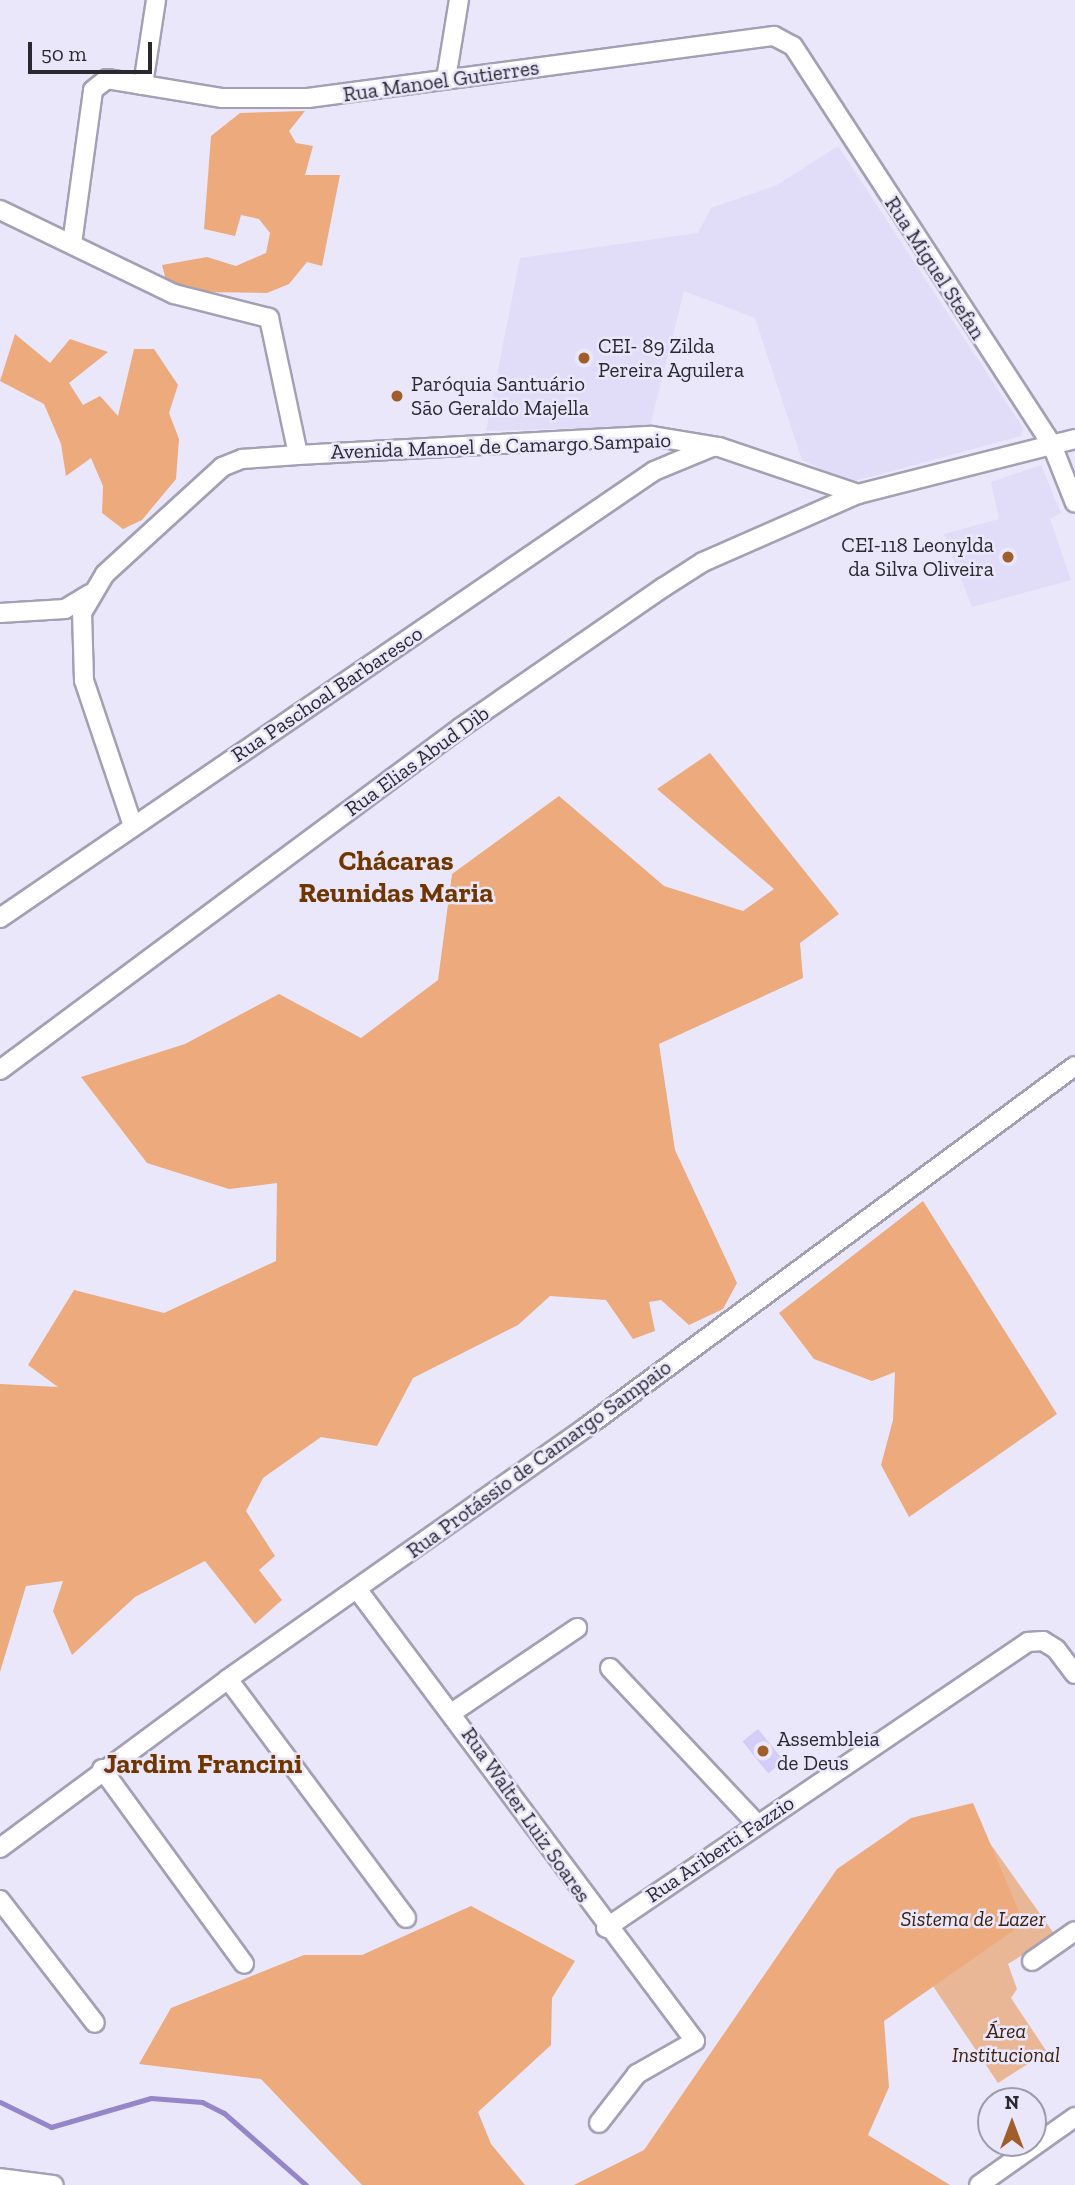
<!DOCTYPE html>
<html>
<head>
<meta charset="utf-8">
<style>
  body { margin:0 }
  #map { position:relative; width:1075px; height:2185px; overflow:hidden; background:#eae7fb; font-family:"Zilla Slab",serif }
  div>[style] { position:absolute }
  .built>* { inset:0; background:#e1dcf8 }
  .green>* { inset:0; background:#e9b795 }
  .forest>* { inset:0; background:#ecaa7d }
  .stream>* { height:5px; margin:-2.5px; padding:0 2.5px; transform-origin:2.5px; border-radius:2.5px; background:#9486c8 }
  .building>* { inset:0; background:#d4cdf7; transform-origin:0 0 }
  .roads { filter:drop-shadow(2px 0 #a4a0b3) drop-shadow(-2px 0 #a4a0b3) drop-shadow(0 2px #a4a0b3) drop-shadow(0 -2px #a4a0b3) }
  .minor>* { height:18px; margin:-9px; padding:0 9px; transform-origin:9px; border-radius:9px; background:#fff }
  .dots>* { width:19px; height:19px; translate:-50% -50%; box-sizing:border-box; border:4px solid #eae7fb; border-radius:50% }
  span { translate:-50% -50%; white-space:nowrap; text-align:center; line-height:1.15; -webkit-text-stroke:5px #eae7fb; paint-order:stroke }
  .street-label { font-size:21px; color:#2a2930 }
  .poi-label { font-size:21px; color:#2a2930 }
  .left { translate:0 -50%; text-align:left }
  .right { translate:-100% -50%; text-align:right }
  .park-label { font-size:21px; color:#3c220e; font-style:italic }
  .district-label { font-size:28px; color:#6f3600; font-weight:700 }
  .north { position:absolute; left:977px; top:2087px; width:70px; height:70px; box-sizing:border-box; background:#eae7fb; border:2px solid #9d9baa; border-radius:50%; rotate:0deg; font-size:19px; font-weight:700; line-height:28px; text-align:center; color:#2a2930 }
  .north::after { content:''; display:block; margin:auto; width:24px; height:32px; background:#a05e2b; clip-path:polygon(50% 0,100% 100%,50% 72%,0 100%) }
  .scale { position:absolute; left:28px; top:42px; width:124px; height:32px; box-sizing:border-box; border:4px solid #2a2930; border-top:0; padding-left:9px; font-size:21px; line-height:24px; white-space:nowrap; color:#2a2930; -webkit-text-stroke:5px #eae7fb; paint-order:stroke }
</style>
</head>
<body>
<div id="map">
  <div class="built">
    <i style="clip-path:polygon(838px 146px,1023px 428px,1021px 436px,851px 482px,802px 460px,755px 318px,684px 291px,650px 426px,486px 431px,520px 258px,698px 233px,711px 208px,777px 185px)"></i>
    <i style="clip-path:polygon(1041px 465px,1061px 513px,1050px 519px,1071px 580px,972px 607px,944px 534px,999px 519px,991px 482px)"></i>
  </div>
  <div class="green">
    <i style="clip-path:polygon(987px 1839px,1055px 1935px,1008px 1964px,1017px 1989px,1011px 1998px,1047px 2052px,998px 2083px,884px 1913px)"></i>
  </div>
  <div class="forest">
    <i style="clip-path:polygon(305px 111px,289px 131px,296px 143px,313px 146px,305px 175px,340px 175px,322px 266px,307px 262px,289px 284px,267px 293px,202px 292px,166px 280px,162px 265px,207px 257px,236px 266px,266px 253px,270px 233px,259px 219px,241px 215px,235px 236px,204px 229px,211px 136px,240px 113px)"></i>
    <i style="clip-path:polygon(15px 334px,50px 363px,70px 339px,108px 352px,69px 383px,83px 405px,100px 396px,118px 416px,134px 349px,154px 349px,178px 385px,169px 413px,179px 439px,176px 479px,142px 520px,123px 529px,102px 513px,103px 486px,91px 458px,66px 476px,61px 444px,44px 404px,0 381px)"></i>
    <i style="clip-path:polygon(710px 753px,839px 914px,800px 943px,803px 978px,659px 1044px,675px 1150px,737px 1283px,723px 1309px,689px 1325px,661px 1300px,649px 1302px,655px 1331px,633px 1339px,606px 1300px,550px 1296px,518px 1325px,413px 1378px,377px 1446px,321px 1437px,263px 1478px,246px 1511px,275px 1556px,259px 1570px,282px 1600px,255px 1624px,205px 1561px,135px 1597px,72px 1655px,53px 1611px,63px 1581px,26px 1586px,0 1672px,0 1384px,58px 1387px,28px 1365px,74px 1290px,164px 1313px,276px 1261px,277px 1183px,229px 1189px,147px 1163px,81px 1077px,185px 1044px,279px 994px,361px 1038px,438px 980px,452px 874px,559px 796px,664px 886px,743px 911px,774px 889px,657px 789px)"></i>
    <i style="clip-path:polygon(923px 1201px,1057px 1414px,909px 1517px,881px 1465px,893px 1420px,895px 1372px,872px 1381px,814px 1359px,779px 1313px)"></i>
    <i style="clip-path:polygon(973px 1803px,1024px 1923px,884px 2021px,889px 2087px,868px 2135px,950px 2185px,574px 2185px,644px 2150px,837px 1869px,911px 1818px)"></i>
    <i style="clip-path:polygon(471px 1906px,575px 1961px,552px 1998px,551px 2045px,478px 2112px,491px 2144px,525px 2185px,362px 2185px,261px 2079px,139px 2064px,171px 2008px,304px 1955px,362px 1955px)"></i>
  </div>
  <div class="stream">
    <i style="left:0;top:2102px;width:57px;rotate:26.1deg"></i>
    <i style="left:51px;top:2127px;width:104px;rotate:-16.2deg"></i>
    <i style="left:151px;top:2098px;width:51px;rotate:4.5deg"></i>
    <i style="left:202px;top:2102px;width:25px;rotate:27deg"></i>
    <i style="left:224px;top:2113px;width:109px;rotate:41.3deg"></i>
  </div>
  <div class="building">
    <i style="left:758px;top:1729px;width:41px;height:20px;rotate:51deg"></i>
  </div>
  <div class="roads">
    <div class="minor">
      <i style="left:446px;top:79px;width:80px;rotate:-80.7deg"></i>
      <i style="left:143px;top:85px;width:86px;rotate:-81.3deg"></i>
      <i style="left:0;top:210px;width:193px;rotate:25.8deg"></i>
      <i style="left:174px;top:294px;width:98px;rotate:14.2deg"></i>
      <i style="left:269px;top:318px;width:140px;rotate:78deg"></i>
      <i style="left:72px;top:244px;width:155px;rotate:-82.2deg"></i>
      <i style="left:93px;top:90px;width:18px;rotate:-38deg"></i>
      <i style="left:107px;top:79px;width:117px;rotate:9.4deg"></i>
      <i style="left:222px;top:98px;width:86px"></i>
      <i style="left:308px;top:98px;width:470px;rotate:-7.6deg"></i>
      <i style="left:774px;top:36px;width:21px;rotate:28deg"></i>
      <i style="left:793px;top:46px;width:476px;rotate:57deg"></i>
      <i style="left:1052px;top:445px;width:62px;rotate:68.4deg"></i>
      <i style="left:0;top:613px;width:65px;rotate:-3.5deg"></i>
      <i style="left:65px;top:609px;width:29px;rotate:-31deg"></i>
      <i style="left:133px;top:826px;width:154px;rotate:-108.6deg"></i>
      <i style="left:84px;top:680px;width:67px;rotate:-91.7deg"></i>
      <i style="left:82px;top:613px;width:45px;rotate:-59.5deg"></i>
      <i style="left:105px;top:574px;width:159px;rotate:-42.4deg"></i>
      <i style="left:222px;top:467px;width:22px;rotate:-22deg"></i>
      <i style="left:242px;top:459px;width:56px;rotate:-4.1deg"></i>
      <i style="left:298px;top:455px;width:354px;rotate:-3.1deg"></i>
      <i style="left:651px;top:436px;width:69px;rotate:9.2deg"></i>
      <i style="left:719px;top:447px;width:147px;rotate:18.7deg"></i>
      <i style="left:858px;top:494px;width:224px;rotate:-14.2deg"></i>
      <i style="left:0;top:918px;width:792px;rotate:-34.35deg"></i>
      <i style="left:654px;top:471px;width:63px;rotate:-22.5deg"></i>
      <i style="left:0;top:1070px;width:573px;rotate:-36.63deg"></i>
      <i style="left:460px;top:728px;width:248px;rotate:-34.7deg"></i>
      <i style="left:664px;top:587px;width:46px;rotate:-32.7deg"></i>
      <i style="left:703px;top:562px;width:169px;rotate:-23.7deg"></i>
      <i style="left:357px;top:1589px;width:564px;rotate:53.21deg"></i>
      <i style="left:695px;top:2041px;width:67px;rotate:150.4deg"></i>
      <i style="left:637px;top:2074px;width:62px;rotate:127.8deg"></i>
      <i style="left:610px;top:1668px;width:214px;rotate:46.7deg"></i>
      <i style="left:228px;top:1679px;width:298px;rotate:53.3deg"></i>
      <i style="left:453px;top:1712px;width:150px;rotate:-34.1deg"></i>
      <i style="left:102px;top:1769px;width:241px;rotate:53.9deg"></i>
      <i style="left:0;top:1848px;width:284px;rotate:-36.5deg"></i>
      <i style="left:228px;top:1679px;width:436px;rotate:-35.1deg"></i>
      <i style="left:585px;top:1428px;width:609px;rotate:-36.46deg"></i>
      <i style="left:0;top:1900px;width:155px;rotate:52.3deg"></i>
      <i style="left:606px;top:1928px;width:510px;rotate:-34.13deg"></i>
      <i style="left:1028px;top:1642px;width:15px;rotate:-4deg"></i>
      <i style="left:1043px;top:1641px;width:15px;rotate:32deg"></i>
      <i style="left:1056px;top:1649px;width:31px;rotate:53deg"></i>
      <i style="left:1032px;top:1961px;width:52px;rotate:-34.9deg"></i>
      <i style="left:0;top:2178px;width:54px;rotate:7.4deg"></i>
      <i style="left:979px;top:2185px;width:118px;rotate:-35.3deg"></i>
    </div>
  </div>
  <div class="dots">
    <i style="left:584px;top:358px;background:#a05e2b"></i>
    <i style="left:397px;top:396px;background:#a05e2b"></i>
    <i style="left:1008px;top:557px;background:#a05e2b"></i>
    <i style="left:763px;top:1751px;background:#a05e2b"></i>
  </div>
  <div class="street-label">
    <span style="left:441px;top:81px;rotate:-8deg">Rua Manoel Gutierres</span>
    <span style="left:935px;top:268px;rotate:57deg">Rua Miguel Stefan</span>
    <span style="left:501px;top:446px;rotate:-2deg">Avenida Manoel de Camargo Sampaio</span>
    <span style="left:327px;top:694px;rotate:-34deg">Rua Paschoal Barbaresco</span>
    <span style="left:417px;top:761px;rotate:-36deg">Rua Elias Abud Dib</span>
    <span style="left:539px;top:1459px;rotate:-36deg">Rua Protássio de Camargo Sampaio</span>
    <span style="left:526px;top:1815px;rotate:55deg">Rua Walter Luiz Soares</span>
    <span style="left:720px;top:1849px;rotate:-34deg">Rua Ariberti Fazzio</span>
  </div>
  <div class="poi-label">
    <span class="left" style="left:598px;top:358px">CEI- 89 Zilda<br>Pereira Aguilera</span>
    <span class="left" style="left:411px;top:396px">Paróquia Santuário<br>São Geraldo Majella</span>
    <span class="right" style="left:994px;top:557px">CEI-118 Leonylda<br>da Silva Oliveira</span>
    <span class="left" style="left:777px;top:1751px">Assembleia<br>de Deus</span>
  </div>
  <div class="park-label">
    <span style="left:973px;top:1919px">Sistema de Lazer</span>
    <span style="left:1006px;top:2043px">Área<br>Institucional</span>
  </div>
  <div class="district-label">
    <span style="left:396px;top:877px">Chácaras<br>Reunidas Maria</span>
    <span style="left:203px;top:1764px">Jardim Francini</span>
  </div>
  <div class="north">N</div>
  <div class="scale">50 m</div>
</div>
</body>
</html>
